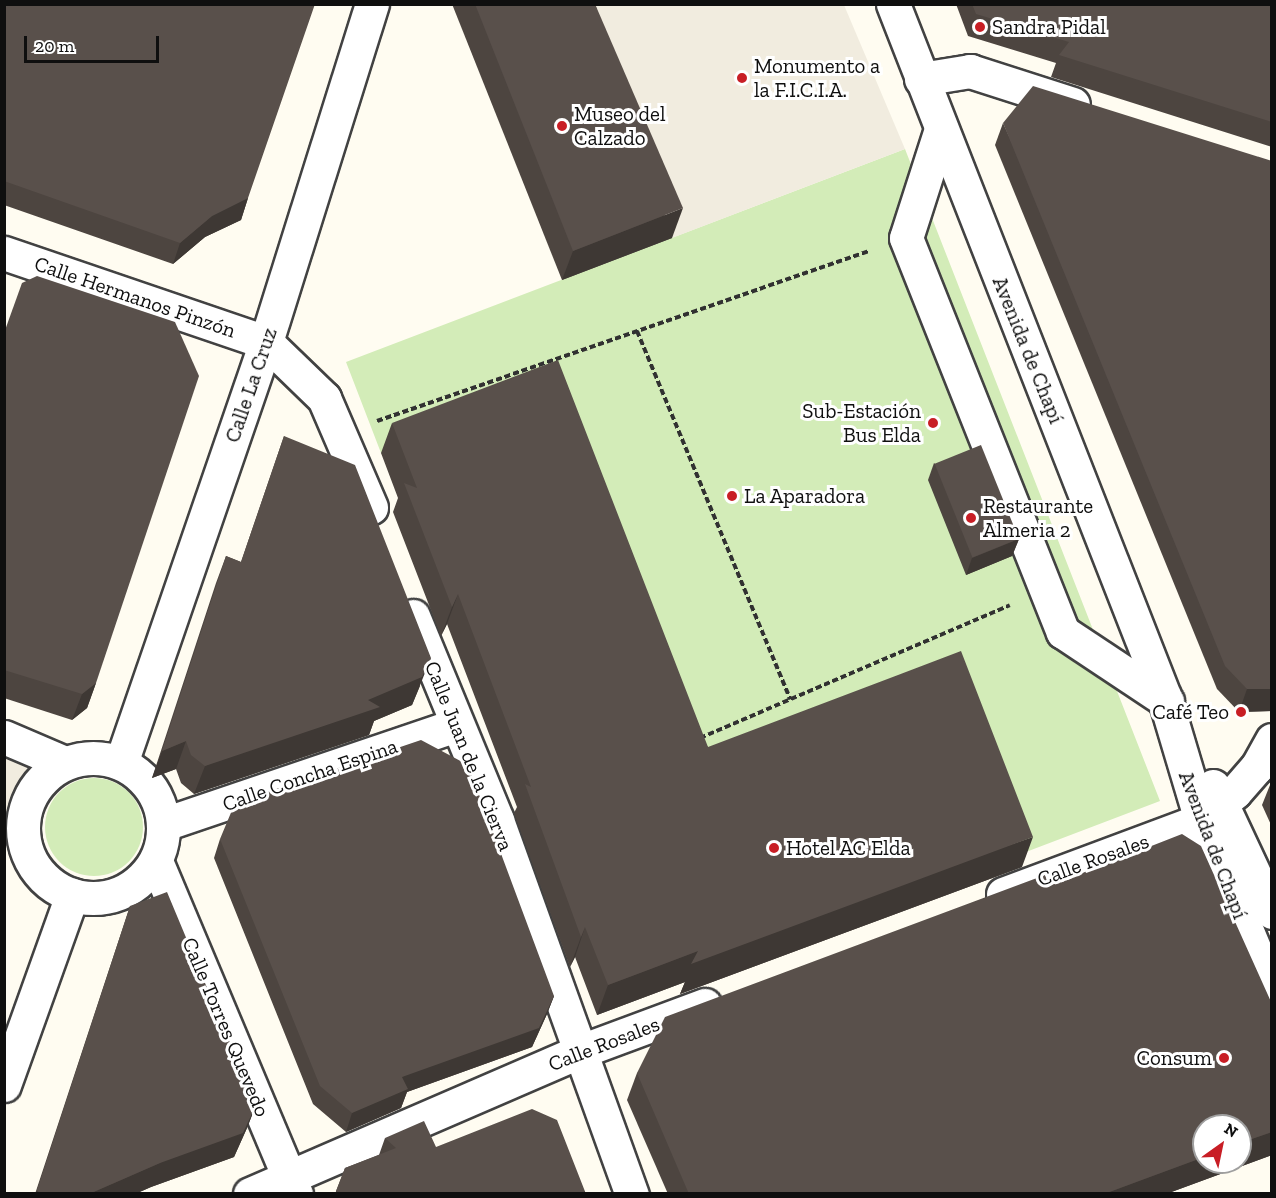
<!DOCTYPE html>
<html>
<head>
<meta charset="utf-8">
<style>
  body { margin:0 }
  #map { position:relative; width:1276px; height:1198px; overflow:hidden; background:#fffcf1; font-family:"Zilla Slab",serif }
  div>[style] { position:absolute }
  .green>* { inset:0; background:#d3ecb8 }
  .round { border-radius:50% }
  .plaza>* { inset:0; background:#f1ecdf }
  .path>* { height:4px; margin-top:-2px; transform-origin:0; background:repeating-linear-gradient(90deg,#313131 0 6px,transparent 0 9px) }
  .roads { filter:drop-shadow(2px 0 #424242) drop-shadow(-2px 0 #424242) drop-shadow(0 2px #424242) drop-shadow(0 -2px #424242) }
  .minor>* { height:33px; margin:-16.5px; padding:0 16.5px; transform-origin:16.5px; border-radius:16.5px; background:#fff }
  .minor>.ring { margin:-16.5px; padding:0; box-sizing:content-box; background:none; border:33px solid #fff; border-radius:50% }
  .wall>* { inset:0; background:#4d4540 }
  .shaded-wall>* { inset:0; background:#3e3834 }
  .building>* { inset:0; background:#59504b; transform-origin:0 0 }
  .dots>* { width:16px; height:16px; translate:-50% -50%; box-sizing:border-box; border:3px solid #fff; border-radius:50% }
  span { translate:-50% -50%; white-space:nowrap; text-align:center; line-height:1.15; -webkit-text-stroke:6px #fff; paint-order:stroke }
  .poi-label { font-size:21px; color:#0f0f0f }
  .left { translate:0 -50%; text-align:left }
  .right { translate:-100% -50%; text-align:right }
  .street-label { font-size:21px; color:#0f0f0f }
  .frame { position:absolute; inset:0; border:6px solid #0f0f0f; pointer-events:none }
  .north { position:absolute; left:1192px; top:1114px; width:60px; height:60px; box-sizing:border-box; background:#fff; border:2px solid #9f9f9f; border-radius:50%; rotate:33deg; font-size:16px; font-weight:700; line-height:24px; text-align:center; color:#0f0f0f }
  .north::after { content:''; display:block; margin:auto; width:21px; height:27px; background:#c81e25; clip-path:polygon(50% 0,100% 100%,50% 72%,0 100%) }
  .scale { position:absolute; left:24px; top:36px; width:135px; height:27px; box-sizing:border-box; border:3px solid #0f0f0f; border-top:0; padding-left:8px; font-size:18px; line-height:21px; white-space:nowrap; color:#0f0f0f; -webkit-text-stroke:4px #fff; paint-order:stroke }
</style>
</head>
<body>
<div id="map">
  <div class="green">
    <i style="clip-path:polygon(905px 149px,1160px 801px,1018px 855px,530px 840px,580px 765px,381px 453px,346px 362px)"></i>
    <i class="round" style="left:45px;top:778px;width:98px;height:98px"></i>
  </div>
  <div class="plaza">
    <i style="clip-path:polygon(578px 4px,844px 5px,905px 149px,672px 238px)"></i>
    <i style="clip-path:polygon(5px 750px,29px 764px,5px 815px)"></i>
  </div>
  <div class="path">
    <i style="left:637px;top:331px;width:399px;rotate:67.4deg"></i>
    <i style="left:377px;top:421px;width:521px;rotate:-19.06deg"></i>
    <i style="left:700px;top:738px;width:337px;rotate:-23.2deg"></i>
  </div>
  <div class="roads">
    <div class="minor">
      <i style="left:893px;top:4px;width:743px;rotate:68.61deg"></i>
      <i style="left:1164px;top:696px;width:129px;rotate:73.4deg"></i>
      <i style="left:1201px;top:820px;width:185px;rotate:67.5deg"></i>
      <i style="left:921px;top:79px;width:50px;rotate:-9.3deg"></i>
      <i style="left:970px;top:71px;width:108px;rotate:17.8deg"></i>
      <i style="left:941px;top:129px;width:114px;rotate:107.8deg"></i>
      <i style="left:906px;top:238px;width:424px;rotate:68.3deg"></i>
      <i style="left:1063px;top:632px;width:125px;rotate:33.6deg"></i>
      <i style="left:4px;top:253px;width:277px;rotate:18.8deg"></i>
      <i style="left:266px;top:342px;width:81px;rotate:44deg"></i>
      <i style="left:324px;top:398px;width:119px;rotate:66.7deg"></i>
      <i style="left:413px;top:616px;width:221px;rotate:67.6deg"></i>
      <i style="left:497px;top:820px;width:398px;rotate:70.2deg"></i>
      <i style="left:4px;top:737px;width:66px;rotate:23.1deg"></i>
      <i class="ring" style="left:23px;top:758px;width:107px;height:107px"></i>
      <i style="left:121px;top:763px;width:445px;rotate:-71deg"></i>
      <i style="left:266px;top:342px;width:354px;rotate:-72.6deg"></i>
      <i style="left:1213px;top:786px;width:139px;rotate:64.9deg"></i>
      <i style="left:164px;top:824px;width:308px;rotate:-18.7deg"></i>
      <i style="left:156px;top:861px;width:361px;rotate:67.2deg"></i>
      <i style="left:1003px;top:894px;width:211px;rotate:-20.5deg"></i>
      <i style="left:1201px;top:820px;width:44px;rotate:-39.5deg"></i>
      <i style="left:1235px;top:792px;width:33px;rotate:-49deg"></i>
      <i style="left:1257px;top:767px;width:31px;rotate:-61deg"></i>
      <i style="left:4px;top:1085px;width:202px;rotate:-70.3deg"></i>
      <i style="left:250px;top:1194px;width:361px;rotate:-23.4deg"></i>
      <i style="left:581px;top:1051px;width:132px;rotate:-20.4deg"></i>
    </div>
  </div>
  <div class="wall">
    <i style="clip-path:polygon(4px 4px,248px 198px,241px 220px,205px 237px,173px 264px,4px 205px)"></i>
    <i style="clip-path:polygon(452px 4px,595px 4px,672px 238px,562px 280px)"></i>
    <i style="clip-path:polygon(956px 4px,1272px 4px,1272px 147px,1051px 77px,1056px 63px,968px 36px)"></i>
    <i style="clip-path:polygon(1003px 123px,1272px 711px,1239px 712px,1217px 689px,995px 145px)"></i>
    <i style="clip-path:polygon(4px 332px,96px 683px,87px 708px,72px 720px,4px 698px)"></i>
    <i style="clip-path:polygon(392px 423px,708px 747px,1022px 867px,680px 994px,685px 982px,597px 1015px,575px 957px,570px 967px,514px 813px,517px 807px,447px 624px,441px 636px,393px 512px,398px 498px,381px 453px)"></i>
    <i style="clip-path:polygon(284px 436px,420px 686px,412px 705px,374px 721px,369px 735px,194px 794px,181px 783px,176px 769px,152px 778px,216px 583px,226px 556px,241px 562px)"></i>
    <i style="clip-path:polygon(934px 463px,1019px 539px,1012px 556px,966px 575px,928px 480px)"></i>
    <i style="clip-path:polygon(1272px 780px,1272px 827px,1262px 805px)"></i>
    <i style="clip-path:polygon(220px 839px,554px 996px,547px 1014px,532px 1047px,407px 1092px,401px 1108px,346px 1132px,313px 1104px,214px 858px)"></i>
    <i style="clip-path:polygon(1049px 886px,1272px 1004px,1272px 1155px,1166px 1194px,668px 1194px,627px 1100px,637px 1073px)"></i>
    <i style="clip-path:polygon(130px 906px,256px 1105px,247px 1128px,234px 1157px,151px 1187px,135px 1194px,35px 1194px)"></i>
    <i style="clip-path:polygon(385px 1138px,436px 1147px,586px 1194px,335px 1194px,345px 1168px,379px 1155px)"></i>
  </div>
  <div class="shaded-wall">
    <i style="clip-path:polygon(248px 198px,241px 220px,205px 237px,173px 264px,180px 243px,212px 216px)"></i>
    <i style="clip-path:polygon(683px 208px,672px 238px,562px 280px,573px 251px)"></i>
    <i style="clip-path:polygon(1019px 539px,1012px 556px,966px 575px,972px 558px)"></i>
    <i style="clip-path:polygon(458px 594px,447px 624px,441px 636px,452px 607px)"></i>
    <i style="clip-path:polygon(431px 658px,412px 705px,374px 721px,369px 735px,194px 794px,205px 766px)"></i>
    <i style="clip-path:polygon(96px 683px,87px 708px,72px 720px,82px 694px)"></i>
    <i style="clip-path:polygon(1247px 689px,1272px 689px,1272px 711px,1239px 712px)"></i>
    <i style="clip-path:polygon(186px 741px,176px 769px,152px 778px,162px 751px)"></i>
    <i style="clip-path:polygon(1033px 837px,1022px 867px,680px 994px,685px 982px,597px 1015px,608px 985px,698px 951px)"></i>
    <i style="clip-path:polygon(585px 927px,575px 957px,570px 967px,581px 937px)"></i>
    <i style="clip-path:polygon(554px 996px,547px 1014px,532px 1047px,407px 1092px,401px 1108px,346px 1132px,352px 1113px,402px 1077px)"></i>
    <i style="clip-path:polygon(256px 1105px,247px 1128px,234px 1157px,151px 1187px,135px 1194px,89px 1194px,160px 1163px)"></i>
    <i style="clip-path:polygon(1272px 1132px,1272px 1155px,1166px 1194px,1104px 1194px,1204px 1157px,1204px 1162px,1240px 1162px,1240px 1143px)"></i>
  </div>
  <div class="building">
    <i style="clip-path:polygon(4px 4px,315px 4px,248px 198px,212px 216px,180px 243px,4px 181px)"></i>
    <i style="clip-path:polygon(475px 4px,595px 4px,683px 208px,573px 251px)"></i>
    <i style="clip-path:polygon(972px 4px,1272px 4px,1272px 122px,1059px 55px,1069px 42px,976px 14px)"></i>
    <i style="clip-path:polygon(1033px 86px,1272px 161px,1272px 689px,1247px 689px,1225px 666px,1003px 123px)"></i>
    <i style="clip-path:polygon(37px 276px,175px 322px,199px 376px,96px 683px,82px 694px,4px 670px,4px 333px,22px 283px)"></i>
    <i style="clip-path:polygon(558px 360px,708px 747px,961px 651px,1033px 837px,691px 964px,698px 951px,608px 985px,585px 927px,581px 937px,525px 784px,531px 787px,458px 594px,452px 607px,404px 483px,417px 488px,392px 423px)"></i>
    <i style="clip-path:polygon(284px 436px,355px 465px,431px 658px,422px 677px,368px 700px,380px 707px,205px 766px,191px 755px,186px 741px,162px 751px,226px 556px,241px 562px)"></i>
    <i style="left:981px;top:445px;width:101px;height:50px;rotate:68deg"></i>
    <i style="clip-path:polygon(421px 740px,468px 765px,554px 996px,539px 1028px,402px 1077px,408px 1089px,352px 1113px,320px 1086px,220px 839px,235px 803px)"></i>
    <i style="clip-path:polygon(1182px 834px,1201px 846px,1272px 1004px,1272px 1132px,1240px 1143px,1240px 1126px,1204px 1126px,1204px 1157px,1104px 1194px,689px 1194px,637px 1073px,665px 1017px,1045px 875px,1049px 886px)"></i>
    <i style="clip-path:polygon(167px 892px,256px 1105px,243px 1133px,160px 1163px,89px 1194px,40px 1194px,37px 1190px,130px 906px)"></i>
    <i style="clip-path:polygon(532px 1109px,557px 1120px,586px 1194px,337px 1194px,336px 1191px,345px 1168px,396px 1148px,385px 1138px,424px 1121px,436px 1147px)"></i>
  </div>
  <div class="dots">
    <i style="left:980px;top:27px;background:#c81e25"></i>
    <i style="left:742px;top:78px;background:#c81e25"></i>
    <i style="left:562px;top:126px;background:#c81e25"></i>
    <i style="left:933px;top:423px;background:#c81e25"></i>
    <i style="left:732px;top:496px;background:#c81e25"></i>
    <i style="left:971px;top:518px;background:#c81e25"></i>
    <i style="left:1241px;top:712px;background:#c81e25"></i>
    <i style="left:774px;top:848px;background:#c81e25"></i>
    <i style="left:1224px;top:1058px;background:#c81e25"></i>
  </div>
  <div class="poi-label">
    <span class="left" style="left:992px;top:27px">Sandra Pidal</span>
    <span class="left" style="left:754px;top:78px">Monumento a<br>la F.I.C.I.A.</span>
    <span class="left" style="left:574px;top:126px">Museo del<br>Calzado</span>
    <span class="right" style="left:921px;top:423px">Sub-Estación<br>Bus Elda</span>
    <span class="left" style="left:744px;top:496px">La Aparadora</span>
    <span class="left" style="left:983px;top:518px">Restaurante<br>Almeria 2</span>
    <span class="right" style="left:1229px;top:712px">Café Teo</span>
    <span class="left" style="left:786px;top:848px">Hotel AC Elda</span>
    <span class="right" style="left:1212px;top:1058px">Consum</span>
  </div>
  <div class="street-label">
    <span style="left:135px;top:297px;rotate:19deg">Calle Hermanos Pinzón</span>
    <span style="left:1028px;top:350px;rotate:68deg">Avenida de Chapí</span>
    <span style="left:251px;top:385px;rotate:-71deg">Calle La Cruz</span>
    <span style="left:469px;top:756px;rotate:68deg">Calle Juan de la Cierva</span>
    <span style="left:310px;top:775px;rotate:-19deg">Calle Concha Espina</span>
    <span style="left:1213px;top:845px;rotate:69deg">Avenida de Chapí</span>
    <span style="left:1093px;top:860px;rotate:-20deg">Calle Rosales</span>
    <span style="left:226px;top:1027px;rotate:67deg">Calle Torres Quevedo</span>
    <span style="left:604px;top:1044px;rotate:-21deg">Calle Rosales</span>
  </div>
  <div class="frame"></div>
  <div class="north">N</div>
  <div class="scale">20 m</div>
</div>
</body>
</html>
